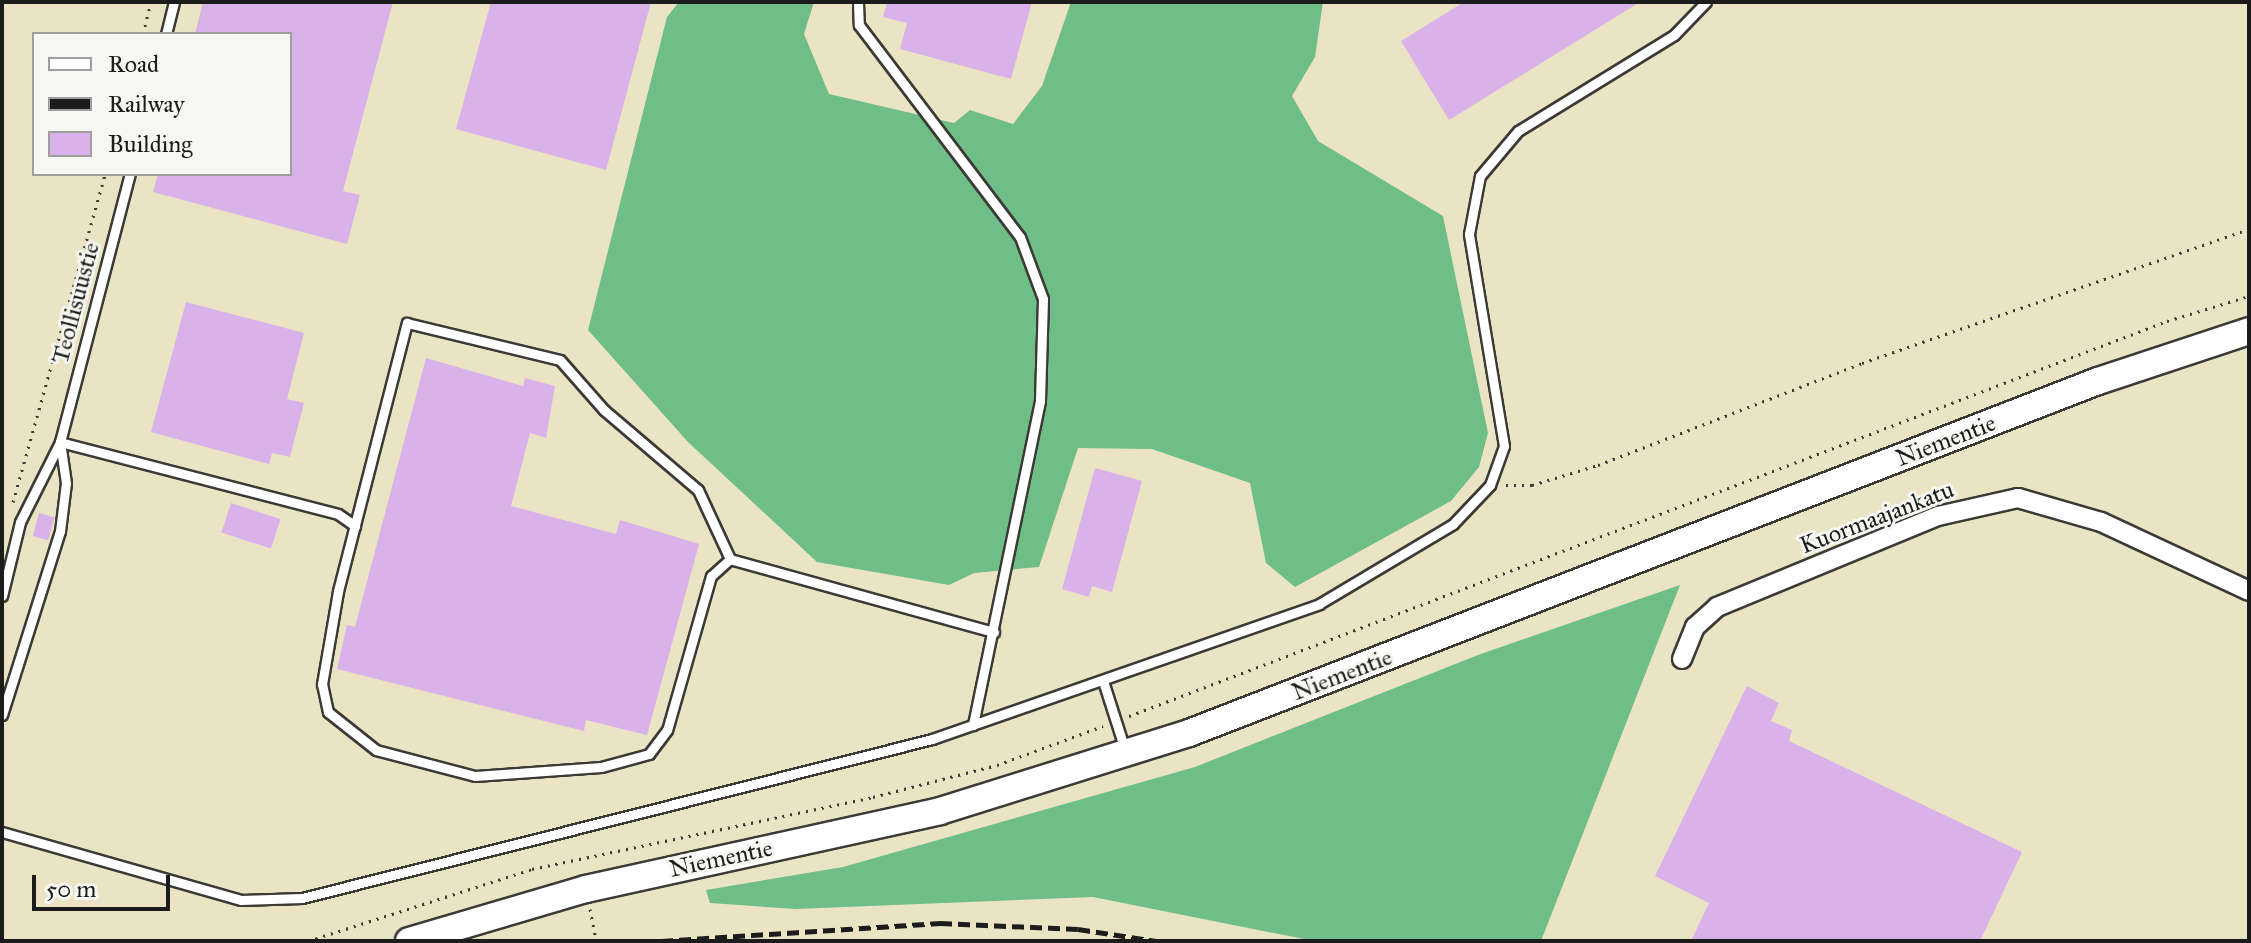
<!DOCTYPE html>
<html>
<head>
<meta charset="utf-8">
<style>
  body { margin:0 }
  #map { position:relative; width:2251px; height:943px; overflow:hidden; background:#eae3c4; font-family:"IM FELL Great Primer",serif }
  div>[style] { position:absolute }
  .forest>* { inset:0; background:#6fbe88 }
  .building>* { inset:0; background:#d9b2e9; transform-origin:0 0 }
  .path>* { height:3px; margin-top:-1.5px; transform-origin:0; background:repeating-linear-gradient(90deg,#3b3a35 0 2px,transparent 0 8px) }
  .roads { filter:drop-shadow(2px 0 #3b3a35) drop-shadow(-2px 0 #3b3a35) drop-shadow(0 2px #3b3a35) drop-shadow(0 -2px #3b3a35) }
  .service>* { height:9px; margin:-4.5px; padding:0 4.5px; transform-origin:4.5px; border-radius:4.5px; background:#fff }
  .minor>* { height:18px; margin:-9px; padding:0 9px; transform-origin:9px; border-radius:9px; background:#fff }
  .secondary>* { height:26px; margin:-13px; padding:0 13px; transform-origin:13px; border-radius:13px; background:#fff }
  .rail>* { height:5px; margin-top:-2.5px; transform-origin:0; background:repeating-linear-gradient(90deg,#1c1c1c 0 12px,transparent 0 18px) }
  span { translate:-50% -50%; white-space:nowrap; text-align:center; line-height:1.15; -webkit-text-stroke:6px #f6f6f2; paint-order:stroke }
  .street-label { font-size:24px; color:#1c1c1c }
  .frame { position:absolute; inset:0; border:4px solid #1c1c1c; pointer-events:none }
  .legend { position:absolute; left:32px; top:32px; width:260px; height:144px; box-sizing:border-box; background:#f6f6f2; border:2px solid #9f9f9c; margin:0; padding:10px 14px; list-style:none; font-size:24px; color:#1c1c1c }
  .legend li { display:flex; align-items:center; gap:16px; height:40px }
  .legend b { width:40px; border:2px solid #9f9f9c }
  .scale { position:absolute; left:32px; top:875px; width:138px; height:36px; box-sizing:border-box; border:4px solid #1c1c1c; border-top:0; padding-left:10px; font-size:24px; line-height:28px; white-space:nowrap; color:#1c1c1c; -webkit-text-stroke:6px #f6f6f2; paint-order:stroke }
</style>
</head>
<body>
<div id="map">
  <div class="forest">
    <i style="clip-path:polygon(679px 2px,814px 2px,804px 34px,829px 94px,954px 123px,970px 110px,1013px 124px,1042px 86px,1071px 2px,1323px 2px,1315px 57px,1292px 96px,1318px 141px,1443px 216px,1488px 433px,1479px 467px,1451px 501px,1295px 587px,1266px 563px,1250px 483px,1152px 449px,1078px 448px,1039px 567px,974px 573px,949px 585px,817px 562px,688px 442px,588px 330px,667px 17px)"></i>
    <i style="clip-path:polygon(1680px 585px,1541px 941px,1314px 941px,1093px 897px,796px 909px,710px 903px,706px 890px,843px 867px,1195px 767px,1478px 655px)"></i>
  </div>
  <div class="building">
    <i style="clip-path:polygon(203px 2px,393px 2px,343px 191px,360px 195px,347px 244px,153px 192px,158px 174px,290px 174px,290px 34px,195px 34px)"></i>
    <i style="clip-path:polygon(491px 2px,651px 2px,606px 170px,456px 129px)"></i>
    <i style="clip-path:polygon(887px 2px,1032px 2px,1011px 79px,900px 49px,907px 23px,883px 17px)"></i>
    <i style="clip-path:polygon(1464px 2px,1640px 2px,1449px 120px,1401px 41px)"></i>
    <i style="clip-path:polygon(186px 302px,304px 333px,287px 399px,304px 403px,290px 457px,272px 453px,269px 464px,151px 432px)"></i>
    <i style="clip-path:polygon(426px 358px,523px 386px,525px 378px,555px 386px,546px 438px,530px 433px,511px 506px,616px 534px,620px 520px,699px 544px,647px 735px,586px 720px,584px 731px,337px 669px,347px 625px,355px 627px)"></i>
    <i style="clip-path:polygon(1095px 468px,1142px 481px,1112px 592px,1092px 586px,1089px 597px,1062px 589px)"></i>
    <i style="left:231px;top:503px;width:52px;height:31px;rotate:18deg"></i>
    <i style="left:39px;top:513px;width:16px;height:24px;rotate:15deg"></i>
    <i style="clip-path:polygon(1747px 686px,1779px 703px,1771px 721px,1792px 730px,1789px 741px,2022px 852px,1980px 941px,1691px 941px,1709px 903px,1655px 876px)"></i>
  </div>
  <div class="path">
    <i style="left:143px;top:34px;width:33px;rotate:-76deg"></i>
    <i style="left:1506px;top:485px;width:26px"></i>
    <i style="left:1532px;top:485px;width:69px;rotate:-16.9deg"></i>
    <i style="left:1598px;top:465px;width:283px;rotate:-21.1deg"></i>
    <i style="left:1862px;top:363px;width:410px;rotate:-19.1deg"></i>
    <i style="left:13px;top:502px;width:341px;rotate:-74.3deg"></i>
    <i style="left:1129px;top:716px;width:1111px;rotate:-20.83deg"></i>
    <i style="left:2167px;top:321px;width:86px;rotate:-17deg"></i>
    <i style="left:590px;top:909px;width:33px;rotate:79deg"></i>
    <i style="left:308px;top:941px;width:235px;rotate:-17.8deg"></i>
    <i style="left:532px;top:869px;width:349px;rotate:-11.9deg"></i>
    <i style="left:873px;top:797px;width:128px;rotate:-14.5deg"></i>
    <i style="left:997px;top:765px;width:113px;rotate:-20.2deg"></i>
  </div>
  <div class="roads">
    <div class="service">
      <i style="left:858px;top:2px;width:23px;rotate:88deg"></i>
      <i style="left:859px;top:25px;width:266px;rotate:52.8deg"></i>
      <i style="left:1020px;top:237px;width:66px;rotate:69.6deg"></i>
      <i style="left:1043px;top:299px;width:102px;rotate:91.7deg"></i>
      <i style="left:1040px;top:401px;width:331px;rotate:101.7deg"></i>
      <i style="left:166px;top:34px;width:33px;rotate:-76deg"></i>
      <i style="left:407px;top:323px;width:157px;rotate:13.6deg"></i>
      <i style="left:560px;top:360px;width:67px;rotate:48.7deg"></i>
      <i style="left:604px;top:410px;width:123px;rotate:40.4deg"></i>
      <i style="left:698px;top:490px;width:76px;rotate:65.1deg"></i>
      <i style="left:730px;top:559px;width:25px;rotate:138deg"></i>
      <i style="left:711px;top:576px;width:160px;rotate:105.9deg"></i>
      <i style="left:667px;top:730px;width:30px;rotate:127deg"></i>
      <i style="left:649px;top:754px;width:50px;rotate:164.8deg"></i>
      <i style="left:601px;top:767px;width:126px;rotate:175.9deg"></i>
      <i style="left:475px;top:776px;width:102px;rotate:-165.3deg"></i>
      <i style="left:376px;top:750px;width:61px;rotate:-141.6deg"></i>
      <i style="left:328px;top:712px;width:29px;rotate:-102deg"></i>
      <i style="left:322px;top:684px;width:94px;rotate:-80.2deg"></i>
      <i style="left:338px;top:591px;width:277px;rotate:-75.6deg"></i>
      <i style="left:60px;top:442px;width:287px;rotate:14.5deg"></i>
      <i style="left:338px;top:514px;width:21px;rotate:35deg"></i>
      <i style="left:730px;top:559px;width:274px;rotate:15.5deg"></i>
      <i style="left:2px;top:596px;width:76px;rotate:-76.3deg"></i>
      <i style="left:20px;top:522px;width:89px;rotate:-63.4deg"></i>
      <i style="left:60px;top:442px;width:277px;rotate:-75.4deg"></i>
      <i style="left:1103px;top:681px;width:72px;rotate:72.3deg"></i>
      <i style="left:2px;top:715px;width:193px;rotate:-72.5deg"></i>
      <i style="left:60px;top:531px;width:48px;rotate:-82.9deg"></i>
      <i style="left:66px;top:483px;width:41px;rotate:-98.3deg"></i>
      <i style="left:2px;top:832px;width:248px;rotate:15.9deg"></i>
      <i style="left:241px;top:900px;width:61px;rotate:-1.9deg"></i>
      <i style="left:302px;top:898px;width:650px;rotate:-14.16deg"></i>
      <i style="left:932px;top:739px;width:410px;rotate:-19.2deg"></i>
      <i style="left:1319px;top:604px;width:156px;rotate:-30.8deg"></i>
      <i style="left:1453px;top:524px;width:54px;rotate:-46.5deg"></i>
      <i style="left:1490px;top:485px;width:41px;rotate:-70.3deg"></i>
      <i style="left:1504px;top:446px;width:215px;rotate:-99.4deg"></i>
      <i style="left:1469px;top:234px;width:59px;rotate:-79.3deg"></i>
      <i style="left:1480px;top:176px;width:59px;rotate:-49.8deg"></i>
      <i style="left:1518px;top:131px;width:183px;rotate:-31.6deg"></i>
      <i style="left:1674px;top:35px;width:46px;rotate:-45.9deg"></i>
    </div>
    <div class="minor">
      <i style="left:1682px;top:659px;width:35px;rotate:-68deg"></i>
      <i style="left:1695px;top:627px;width:30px;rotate:-42deg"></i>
      <i style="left:1717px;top:607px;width:239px;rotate:-22.4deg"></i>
      <i style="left:1938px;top:516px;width:82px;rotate:-12.7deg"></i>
      <i style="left:2018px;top:498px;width:86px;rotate:16.1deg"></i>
      <i style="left:2101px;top:522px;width:163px;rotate:25deg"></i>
    </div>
    <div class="secondary">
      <i style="left:409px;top:941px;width:184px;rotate:-16.4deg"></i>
      <i style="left:586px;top:889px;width:362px;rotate:-12.4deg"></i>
      <i style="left:940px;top:811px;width:261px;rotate:-17.4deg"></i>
      <i style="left:1189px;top:733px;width:975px;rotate:-21.17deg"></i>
      <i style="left:2098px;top:381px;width:159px;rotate:-18.3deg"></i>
    </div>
  </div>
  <div class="rail">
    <i style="left:661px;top:941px;width:280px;rotate:-3.7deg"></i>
    <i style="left:940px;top:923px;width:138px;rotate:2.5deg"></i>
    <i style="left:1078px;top:929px;width:79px;rotate:8.7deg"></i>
  </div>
  <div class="street-label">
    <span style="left:76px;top:303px;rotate:-75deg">Teollisuustie</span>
    <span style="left:1946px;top:441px;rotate:-21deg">Niementie</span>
    <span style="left:1877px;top:518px;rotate:-21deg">Kuormaajankatu</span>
    <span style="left:1342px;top:675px;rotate:-21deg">Niementie</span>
    <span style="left:721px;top:859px;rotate:-12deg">Niementie</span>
  </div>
  <div class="frame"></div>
  <ul class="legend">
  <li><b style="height:10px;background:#fff"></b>Road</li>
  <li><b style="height:10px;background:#1c1c1c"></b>Railway</li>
  <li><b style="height:22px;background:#d9b2e9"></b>Building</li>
  </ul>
  <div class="scale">50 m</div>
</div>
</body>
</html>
